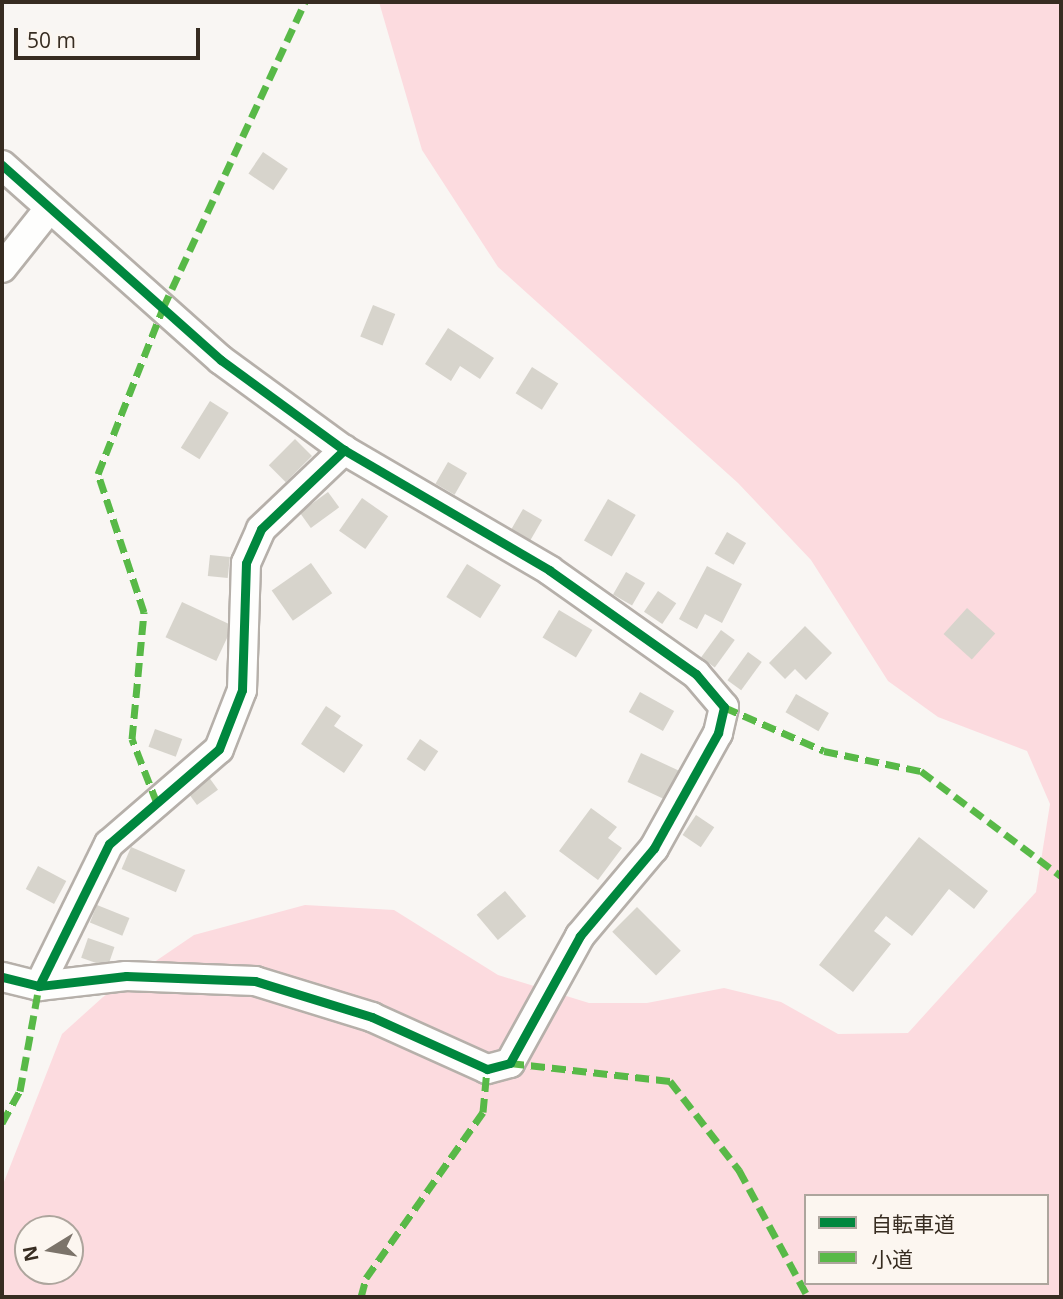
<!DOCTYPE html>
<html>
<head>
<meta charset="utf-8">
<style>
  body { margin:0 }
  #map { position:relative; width:1063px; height:1299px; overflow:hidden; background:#f9f6f3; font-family:"Open Sans","Noto Sans JP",sans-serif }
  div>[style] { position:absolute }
  .green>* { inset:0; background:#fcdbdf }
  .building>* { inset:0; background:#d7d4cc; transform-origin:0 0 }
  .roads { filter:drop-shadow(2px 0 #b6b0aa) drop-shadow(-2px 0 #b6b0aa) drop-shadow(0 2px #b6b0aa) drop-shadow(0 -2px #b6b0aa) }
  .street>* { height:28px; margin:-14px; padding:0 14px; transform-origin:14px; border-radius:14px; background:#fefefd }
  .quiet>* { height:7px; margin-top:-3.5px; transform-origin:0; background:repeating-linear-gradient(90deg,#58b947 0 14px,transparent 0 21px) }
  .cycleway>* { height:9px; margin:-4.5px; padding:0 4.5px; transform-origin:4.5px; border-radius:4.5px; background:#00873e }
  span { translate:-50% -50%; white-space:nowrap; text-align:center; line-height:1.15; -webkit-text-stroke:6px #fcf6f0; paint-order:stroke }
  .frame { position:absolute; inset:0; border:4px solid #372c21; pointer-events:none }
  .legend { position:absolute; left:804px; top:1194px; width:245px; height:91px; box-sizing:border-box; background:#fcf6f0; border:2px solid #ada59d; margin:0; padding:9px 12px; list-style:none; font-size:21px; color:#372c21 }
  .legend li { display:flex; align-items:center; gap:14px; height:35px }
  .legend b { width:35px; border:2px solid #ada59d }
  .north { position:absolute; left:14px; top:1215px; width:70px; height:70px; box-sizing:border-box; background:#fcf6f0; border:2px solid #ada59d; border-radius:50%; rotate:259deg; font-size:19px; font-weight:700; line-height:28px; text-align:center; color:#372c21 }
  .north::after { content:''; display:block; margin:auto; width:24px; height:32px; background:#7b736a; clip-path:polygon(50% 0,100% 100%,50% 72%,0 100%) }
  .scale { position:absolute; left:14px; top:28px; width:186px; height:32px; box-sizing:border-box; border:4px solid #372c21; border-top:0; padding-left:9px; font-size:21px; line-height:24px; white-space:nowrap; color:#372c21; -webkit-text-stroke:5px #fcf6f0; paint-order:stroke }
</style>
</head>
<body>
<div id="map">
  <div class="green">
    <i style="clip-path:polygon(evenodd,379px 2px,1061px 2px,1061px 1297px,2px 1297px,2px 1187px,62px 1034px,103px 997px,194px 935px,305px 905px,394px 910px,498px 975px,589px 1003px,647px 1003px,724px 988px,781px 1002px,838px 1034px,908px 1033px,1036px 892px,1050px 804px,1027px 751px,938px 717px,888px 681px,811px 560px,738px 483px,498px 267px,422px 150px,379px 2px,806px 1196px,1047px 1196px,1047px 1283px,806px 1283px,806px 1196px,379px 2px,28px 1229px,70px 1229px,70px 1271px,28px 1271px,28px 1229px)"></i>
  </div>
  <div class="building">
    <i style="left:263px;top:152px;width:30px;height:26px;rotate:34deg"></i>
    <i style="left:373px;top:305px;width:24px;height:34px;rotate:22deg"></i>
    <i style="clip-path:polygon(448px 328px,494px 358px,480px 379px,460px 366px,451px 381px,425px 364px)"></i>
    <i style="left:532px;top:367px;width:31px;height:31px;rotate:32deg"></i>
    <i style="left:210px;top:401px;width:22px;height:55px;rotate:32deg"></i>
    <i style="left:295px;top:439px;width:24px;height:37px;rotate:45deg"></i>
    <i style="left:448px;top:462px;width:22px;height:25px;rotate:30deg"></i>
    <i style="left:328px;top:492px;width:19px;height:35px;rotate:54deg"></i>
    <i style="left:362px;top:498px;width:32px;height:40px;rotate:35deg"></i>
    <i style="left:608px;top:499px;width:32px;height:48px;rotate:30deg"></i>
    <i style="left:523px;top:509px;width:22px;height:26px;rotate:30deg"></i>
    <i style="left:727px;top:532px;width:22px;height:25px;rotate:30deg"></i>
    <i style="left:210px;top:555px;width:20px;height:21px;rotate:6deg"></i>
    <i style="left:311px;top:563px;width:37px;height:48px;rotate:55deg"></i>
    <i style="left:467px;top:564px;width:40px;height:39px;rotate:32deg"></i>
    <i style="clip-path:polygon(707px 566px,742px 584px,722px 623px,705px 614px,697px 629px,679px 619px)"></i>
    <i style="left:626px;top:572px;width:22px;height:26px;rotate:30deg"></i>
    <i style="left:658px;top:591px;width:22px;height:25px;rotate:34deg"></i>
    <i style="left:182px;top:602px;width:56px;height:39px;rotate:25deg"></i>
    <i style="left:967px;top:608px;width:38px;height:35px;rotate:42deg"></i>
    <i style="left:559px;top:610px;width:39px;height:32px;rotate:31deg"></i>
    <i style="clip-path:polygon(805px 626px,832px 653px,806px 680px,795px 669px,785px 679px,769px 663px)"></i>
    <i style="left:721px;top:630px;width:17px;height:34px;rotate:36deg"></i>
    <i style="left:748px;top:652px;width:17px;height:35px;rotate:36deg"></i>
    <i style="left:640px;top:692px;width:39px;height:23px;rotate:29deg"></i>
    <i style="left:796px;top:694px;width:38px;height:21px;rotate:30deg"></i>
    <i style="clip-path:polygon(326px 706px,341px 716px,334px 726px,363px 745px,344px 773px,301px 744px)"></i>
    <i style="left:155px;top:729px;width:29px;height:19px;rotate:20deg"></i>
    <i style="left:420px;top:739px;width:22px;height:24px;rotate:34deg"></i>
    <i style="left:641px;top:753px;width:42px;height:32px;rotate:25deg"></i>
    <i style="left:208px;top:776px;width:17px;height:26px;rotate:54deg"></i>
    <i style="clip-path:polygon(591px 808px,617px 827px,608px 838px,622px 848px,598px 880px,559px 851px)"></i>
    <i style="left:696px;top:815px;width:22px;height:24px;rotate:34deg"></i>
    <i style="clip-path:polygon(919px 837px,988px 891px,974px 909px,949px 889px,912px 936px,886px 916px,874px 931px,891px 944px,853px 992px,819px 965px)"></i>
    <i style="left:131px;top:847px;width:59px;height:24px;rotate:23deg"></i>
    <i style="left:38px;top:866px;width:32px;height:26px;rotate:28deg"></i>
    <i style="left:505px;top:891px;width:33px;height:37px;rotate:50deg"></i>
    <i style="left:97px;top:905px;width:35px;height:19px;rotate:22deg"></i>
    <i style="left:637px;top:907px;width:62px;height:35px;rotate:45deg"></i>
    <i style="left:88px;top:938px;width:28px;height:21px;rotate:19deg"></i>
  </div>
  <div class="roads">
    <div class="street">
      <i style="left:2px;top:165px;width:293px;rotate:41.7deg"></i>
      <i style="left:221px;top:360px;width:152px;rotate:36.2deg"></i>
      <i style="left:344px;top:450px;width:238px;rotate:30.3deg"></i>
      <i style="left:549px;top:570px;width:180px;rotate:35.3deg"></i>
      <i style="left:696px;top:674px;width:43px;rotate:49.7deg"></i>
      <i style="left:724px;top:707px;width:27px;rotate:103deg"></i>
      <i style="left:718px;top:733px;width:132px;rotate:119.1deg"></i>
      <i style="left:654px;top:848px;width:115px;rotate:130.1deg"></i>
      <i style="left:580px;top:936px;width:145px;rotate:118.9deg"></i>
      <i style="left:510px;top:1063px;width:24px;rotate:165deg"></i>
      <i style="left:487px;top:1069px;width:126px;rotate:-155.7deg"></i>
      <i style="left:372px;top:1017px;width:122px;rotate:-162.9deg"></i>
      <i style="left:255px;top:981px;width:129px;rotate:-177.8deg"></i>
      <i style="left:126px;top:976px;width:88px;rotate:173.4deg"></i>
      <i style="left:39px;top:986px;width:38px;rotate:-166deg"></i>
      <i style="left:2px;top:268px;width:75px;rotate:-51.5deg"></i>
      <i style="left:39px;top:986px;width:158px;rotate:-63.8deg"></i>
      <i style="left:109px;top:844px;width:145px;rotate:-40.8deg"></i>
      <i style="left:219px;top:749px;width:63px;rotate:-68.7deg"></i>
      <i style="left:242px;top:690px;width:127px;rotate:-88.2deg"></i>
      <i style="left:246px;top:563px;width:37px;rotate:-66deg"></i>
      <i style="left:261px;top:529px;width:115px;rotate:-43.6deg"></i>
    </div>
  </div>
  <div class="quiet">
    <i style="left:724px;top:707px;width:109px;rotate:23.7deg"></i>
    <i style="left:824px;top:751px;width:99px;rotate:11.7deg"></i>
    <i style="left:921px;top:771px;width:175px;rotate:36.9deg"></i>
    <i style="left:157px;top:803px;width:69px;rotate:-111.3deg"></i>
    <i style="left:132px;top:739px;width:128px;rotate:-84.6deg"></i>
    <i style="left:144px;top:612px;width:145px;rotate:-108.4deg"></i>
    <i style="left:98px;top:474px;width:178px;rotate:-68.6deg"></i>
    <i style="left:163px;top:308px;width:337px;rotate:-65.1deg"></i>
    <i style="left:510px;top:1063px;width:161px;rotate:6.4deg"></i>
    <i style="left:670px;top:1081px;width:113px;rotate:52.2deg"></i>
    <i style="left:739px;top:1170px;width:145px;rotate:61.5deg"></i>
    <i style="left:2px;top:1123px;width:37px;rotate:-61deg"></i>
    <i style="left:20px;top:1091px;width:107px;rotate:-79.7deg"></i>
    <i style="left:361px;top:1297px;width:20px;rotate:-75deg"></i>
    <i style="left:366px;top:1278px;width:203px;rotate:-54.8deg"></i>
    <i style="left:483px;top:1112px;width:43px;rotate:-84.7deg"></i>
  </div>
  <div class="cycleway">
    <i style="left:2px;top:165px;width:293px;rotate:41.7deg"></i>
    <i style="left:221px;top:360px;width:152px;rotate:36.2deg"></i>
    <i style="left:344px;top:450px;width:238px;rotate:30.3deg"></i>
    <i style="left:549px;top:570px;width:180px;rotate:35.3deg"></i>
    <i style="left:696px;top:674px;width:43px;rotate:49.7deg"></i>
    <i style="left:724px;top:707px;width:27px;rotate:103deg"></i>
    <i style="left:718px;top:733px;width:132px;rotate:119.1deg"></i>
    <i style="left:654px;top:848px;width:115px;rotate:130.1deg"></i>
    <i style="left:580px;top:936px;width:145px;rotate:118.9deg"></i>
    <i style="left:510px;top:1063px;width:24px;rotate:165deg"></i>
    <i style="left:487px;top:1069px;width:126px;rotate:-155.7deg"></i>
    <i style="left:372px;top:1017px;width:122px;rotate:-162.9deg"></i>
    <i style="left:255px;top:981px;width:129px;rotate:-177.8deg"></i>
    <i style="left:126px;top:976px;width:88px;rotate:173.4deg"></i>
    <i style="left:39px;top:986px;width:38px;rotate:-166deg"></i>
    <i style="left:39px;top:986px;width:158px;rotate:-63.8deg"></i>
    <i style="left:109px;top:844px;width:145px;rotate:-40.8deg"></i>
    <i style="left:219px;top:749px;width:63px;rotate:-68.7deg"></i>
    <i style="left:242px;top:690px;width:127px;rotate:-88.2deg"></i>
    <i style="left:246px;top:563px;width:37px;rotate:-66deg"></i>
    <i style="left:261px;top:529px;width:115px;rotate:-43.6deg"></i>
  </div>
  <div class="frame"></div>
  <ul class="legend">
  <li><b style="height:9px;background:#00873e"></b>自転車道</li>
  <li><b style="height:9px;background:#58b947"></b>小道</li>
  </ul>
  <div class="north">N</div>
  <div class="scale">50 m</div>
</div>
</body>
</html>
